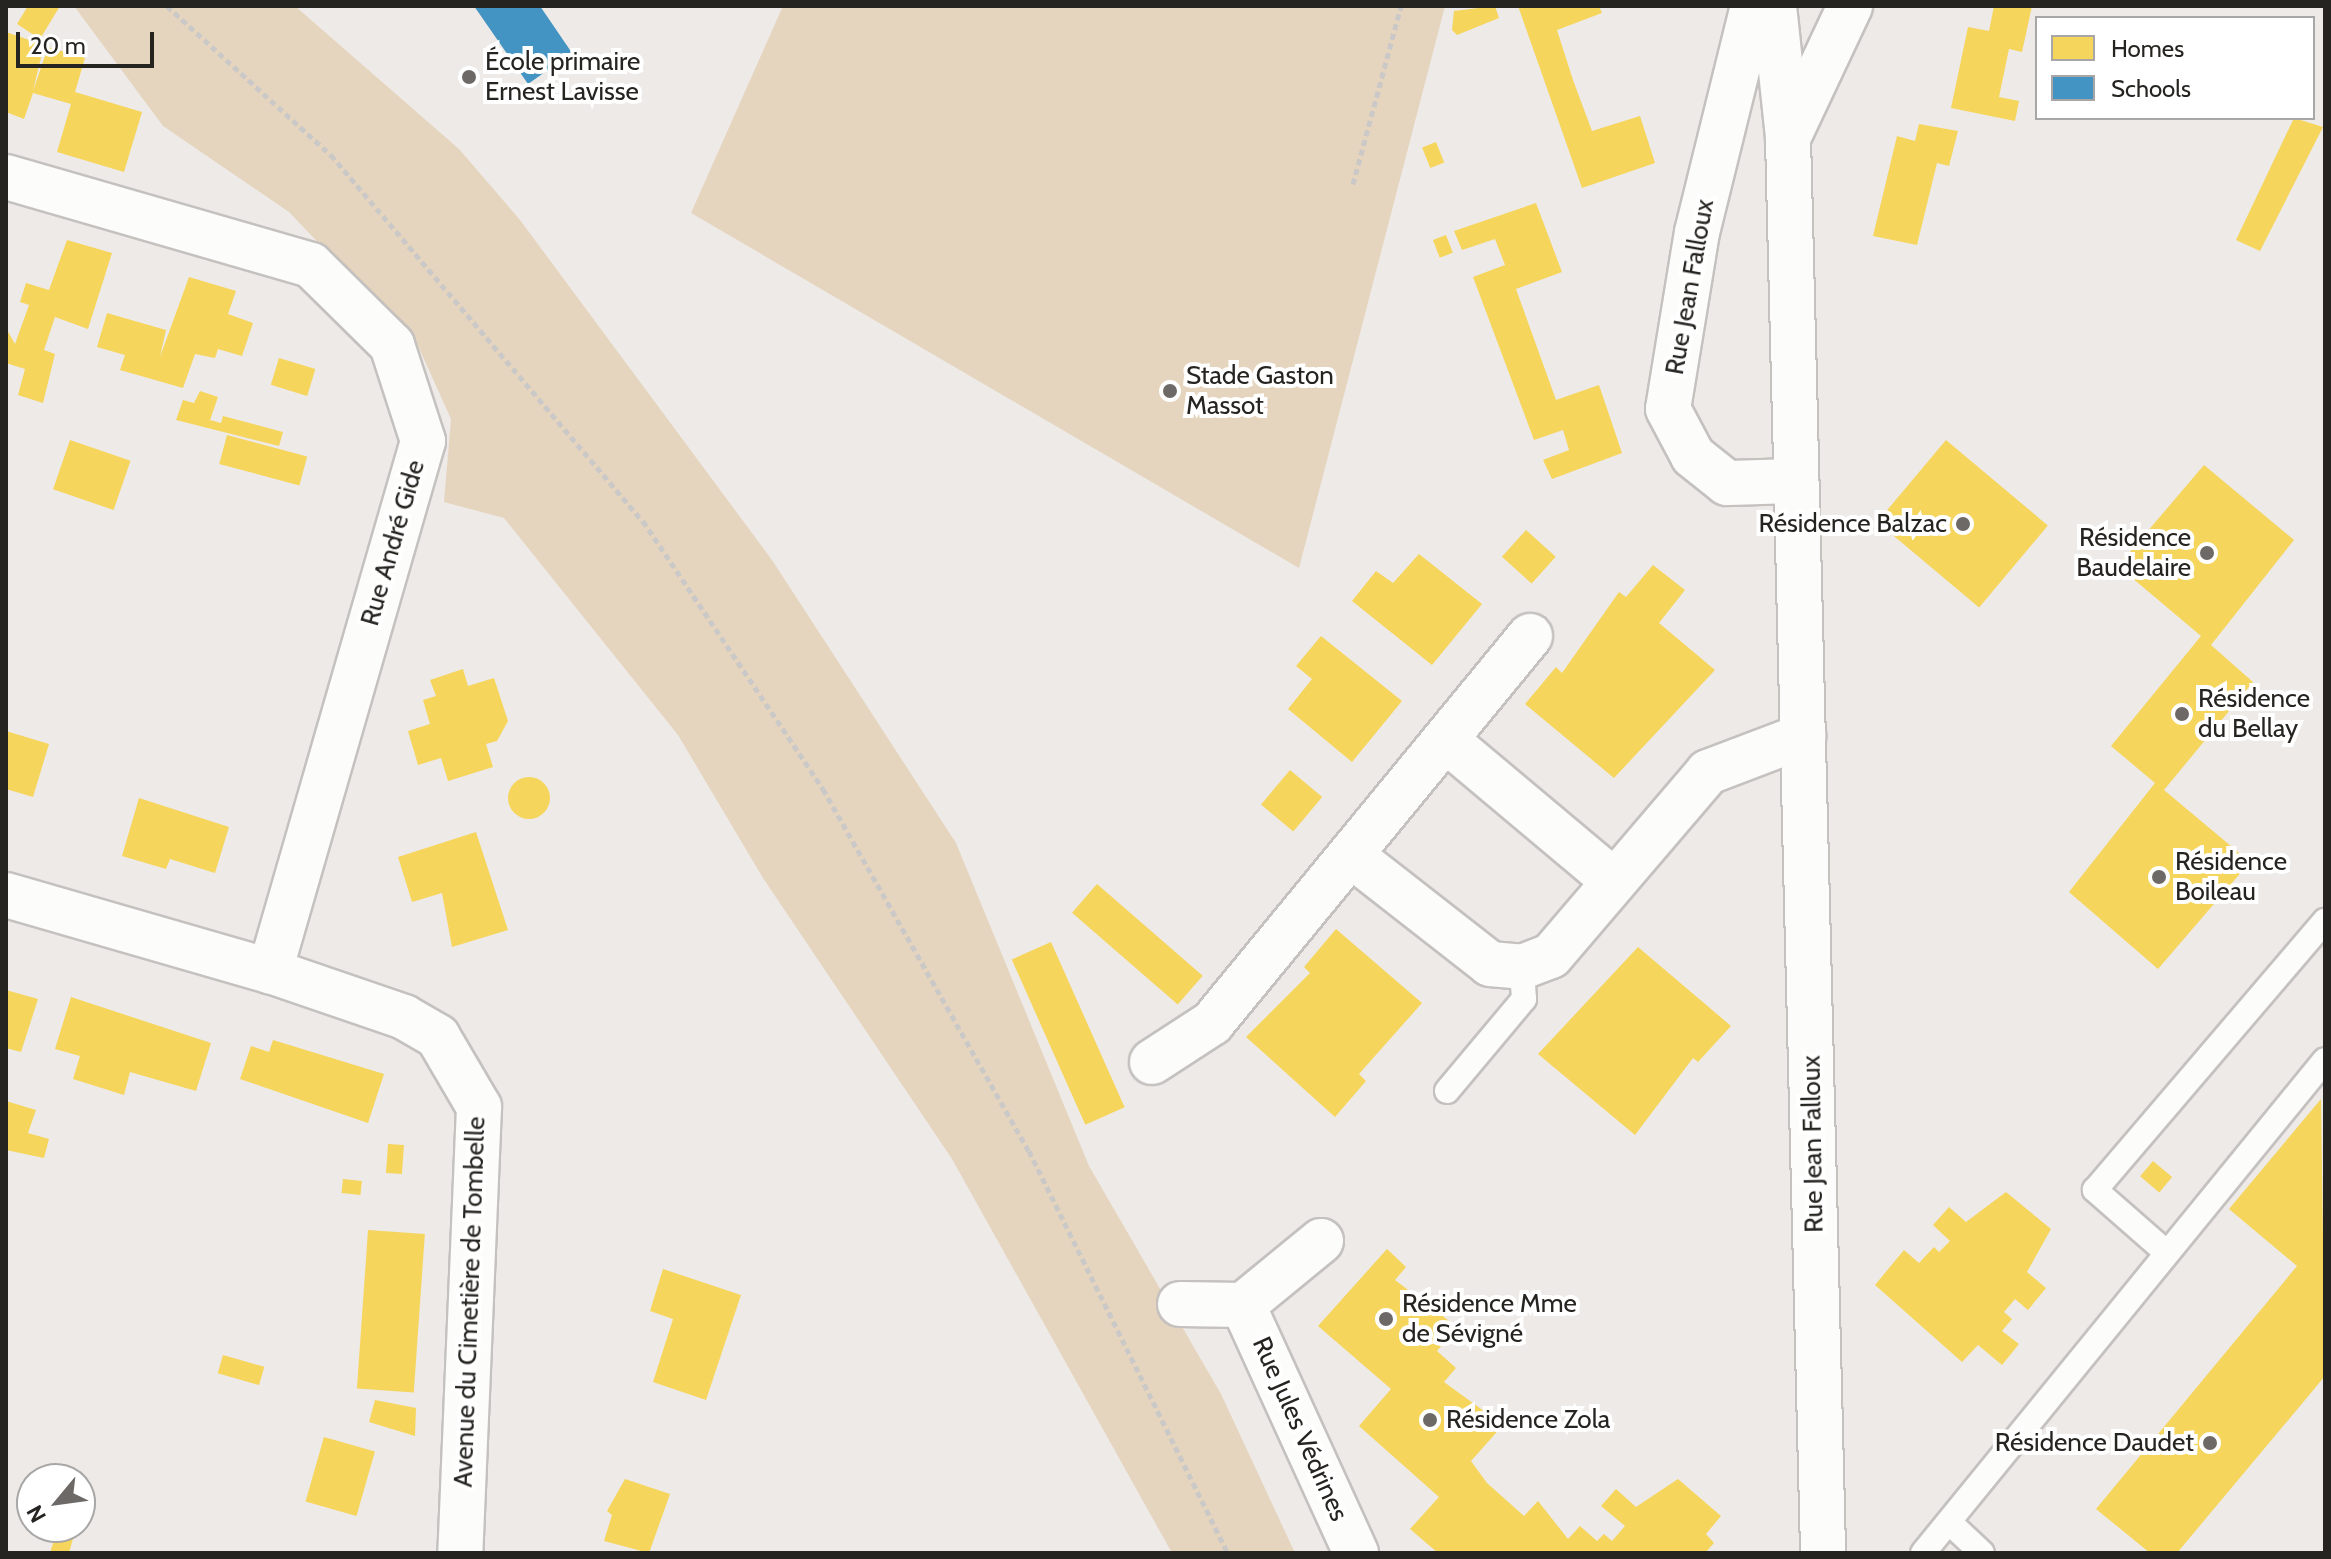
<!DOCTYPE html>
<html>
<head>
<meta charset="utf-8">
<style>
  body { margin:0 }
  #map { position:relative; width:2331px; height:1559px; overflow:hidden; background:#edeae7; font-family:Cabin,sans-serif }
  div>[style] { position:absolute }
  .green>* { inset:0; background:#e6d5be }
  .homes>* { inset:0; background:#f6d55c; transform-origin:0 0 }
  .round { border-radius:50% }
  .schools>* { inset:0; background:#4393c3 }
  .path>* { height:5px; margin-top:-2.5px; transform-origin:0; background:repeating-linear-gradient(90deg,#cac9c7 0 6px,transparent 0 10px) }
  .roads { filter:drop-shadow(2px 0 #c4c1bf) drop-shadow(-2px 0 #c4c1bf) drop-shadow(0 2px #c4c1bf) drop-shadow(0 -2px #c4c1bf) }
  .service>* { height:24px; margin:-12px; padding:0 12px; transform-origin:12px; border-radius:12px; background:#fcfcfb }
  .minor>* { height:44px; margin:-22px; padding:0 22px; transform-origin:22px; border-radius:22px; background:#fcfcfb }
  .dots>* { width:22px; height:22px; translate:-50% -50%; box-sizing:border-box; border:4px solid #fff; border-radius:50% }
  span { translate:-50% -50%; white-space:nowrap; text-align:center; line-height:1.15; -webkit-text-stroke:8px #fff; paint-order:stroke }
  .poi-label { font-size:26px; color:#262421 }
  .left { translate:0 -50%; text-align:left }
  .right { translate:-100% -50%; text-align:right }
  .street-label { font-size:26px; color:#262421 }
  .frame { position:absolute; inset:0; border:8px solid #262421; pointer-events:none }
  .legend { position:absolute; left:2035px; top:16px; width:280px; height:104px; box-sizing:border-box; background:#fff; border:2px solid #a8a7a6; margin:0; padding:10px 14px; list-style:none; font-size:24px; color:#262421 }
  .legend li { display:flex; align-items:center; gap:16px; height:40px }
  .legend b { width:40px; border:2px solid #a8a7a6 }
  .north { position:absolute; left:16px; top:1463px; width:80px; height:80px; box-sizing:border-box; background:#fff; border:2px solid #a8a7a6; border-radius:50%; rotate:241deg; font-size:22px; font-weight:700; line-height:32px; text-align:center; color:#262421 }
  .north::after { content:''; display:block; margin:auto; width:28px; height:36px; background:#6c6966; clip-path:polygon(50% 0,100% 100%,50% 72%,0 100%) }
  .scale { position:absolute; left:16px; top:32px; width:138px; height:36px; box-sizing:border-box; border:4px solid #262421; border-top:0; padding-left:10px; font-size:24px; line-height:28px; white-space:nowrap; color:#262421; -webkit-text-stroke:6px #fff; paint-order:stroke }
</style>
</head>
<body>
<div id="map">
  <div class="green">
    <i style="clip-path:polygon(74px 6px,295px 6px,459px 149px,520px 220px,772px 560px,956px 843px,1089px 1166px,1221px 1394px,1295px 1553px,1172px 1553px,952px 1159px,763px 878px,678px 735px,504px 518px,444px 502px,451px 419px,419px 348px,289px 212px,163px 126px)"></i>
    <i style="clip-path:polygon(783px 6px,1445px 6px,1299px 568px,691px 213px)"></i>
  </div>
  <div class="homes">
    <i style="clip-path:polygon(28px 6px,60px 6px,40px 39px,17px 24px)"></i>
    <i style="clip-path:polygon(1495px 6px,1499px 18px,1457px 35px,1452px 30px,1454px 11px)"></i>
    <i style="clip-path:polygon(1518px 6px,1599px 6px,1602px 13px,1557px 30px,1573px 80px,1592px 131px,1640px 116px,1655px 163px,1582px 188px)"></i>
    <i style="clip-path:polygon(1994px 6px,2032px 6px,2022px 52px,2009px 49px,1999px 97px,2019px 101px,2015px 121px,1951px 108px,1968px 27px,1989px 31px)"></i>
    <i style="clip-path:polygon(6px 32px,44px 45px,33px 91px,48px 47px,85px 58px,75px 92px,142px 112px,124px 172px,57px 152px,71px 104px,33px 93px,24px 119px,6px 112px)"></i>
    <i style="clip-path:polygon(2294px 118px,2323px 127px,2260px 251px,2236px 240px)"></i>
    <i style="clip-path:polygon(1919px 124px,1958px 131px,1949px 166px,1937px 163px,1917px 245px,1873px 236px,1897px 136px,1915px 141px)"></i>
    <i style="left:1436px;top:142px;width:22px;height:15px;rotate:68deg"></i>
    <i style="clip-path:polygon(1536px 203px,1562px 272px,1516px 289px,1556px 400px,1599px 385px,1622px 453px,1552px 479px,1543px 460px,1569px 450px,1563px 430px,1534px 440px,1473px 277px,1505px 265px,1495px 239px,1462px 250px,1454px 231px)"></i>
    <i style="left:1446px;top:235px;width:19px;height:14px;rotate:69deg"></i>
    <i style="clip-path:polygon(67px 240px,112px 253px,88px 329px,55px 317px,44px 350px,55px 354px,43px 403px,18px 395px,25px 369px,6px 363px,6px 328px,15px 344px,29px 305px,20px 302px,26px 283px,49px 290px)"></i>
    <i style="clip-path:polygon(189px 277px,236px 291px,228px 314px,253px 323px,242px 356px,218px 349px,215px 358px,195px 354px,183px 388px,120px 370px,125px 355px,97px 347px,107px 313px,166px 330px,160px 357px)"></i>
    <i style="left:279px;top:358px;width:38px;height:28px;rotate:17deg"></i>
    <i style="clip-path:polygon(200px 391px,218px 397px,210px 420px,221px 423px,223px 416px,283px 432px,279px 446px,176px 420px,183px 400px,194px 403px)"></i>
    <i style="left:227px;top:435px;width:83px;height:30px;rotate:15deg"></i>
    <i style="left:70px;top:440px;width:64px;height:52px;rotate:19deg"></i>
    <i style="left:1946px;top:440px;width:133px;height:107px;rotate:40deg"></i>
    <i style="clip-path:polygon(2204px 465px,2294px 540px,2211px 645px,2253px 682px,2164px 790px,2250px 862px,2158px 969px,2069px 892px,2155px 783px,2111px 746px,2201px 636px,2118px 566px)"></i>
    <i style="left:1526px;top:530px;width:40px;height:36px;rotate:42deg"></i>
    <i style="clip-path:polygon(1419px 554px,1482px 604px,1432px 665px,1352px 601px,1376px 571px,1393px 583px)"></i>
    <i style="clip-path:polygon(1653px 565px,1685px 590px,1659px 623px,1715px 670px,1614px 778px,1525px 704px,1556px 667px,1562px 673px,1619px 592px,1626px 597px)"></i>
    <i style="clip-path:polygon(1321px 636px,1402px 701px,1352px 762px,1288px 709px,1312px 679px,1296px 666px)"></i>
    <i style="clip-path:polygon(463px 669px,468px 686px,494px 678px,508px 721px,497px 741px,486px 744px,493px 767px,448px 781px,441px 758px,418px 765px,408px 731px,430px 724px,423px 700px,436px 696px,430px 680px)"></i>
    <i style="clip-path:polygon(6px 731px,49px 744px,33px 797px,6px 789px)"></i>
    <i style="left:1290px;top:770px;width:42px;height:45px;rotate:40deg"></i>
    <i class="round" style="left:508px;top:777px;width:42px;height:42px"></i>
    <i style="clip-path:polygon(139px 798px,229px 827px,215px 873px,170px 859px,166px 869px,122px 856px)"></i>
    <i style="clip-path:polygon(476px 832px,508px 930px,452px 947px,442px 893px,412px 902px,398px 857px)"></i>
    <i style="left:1097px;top:884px;width:140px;height:38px;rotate:41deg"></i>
    <i style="clip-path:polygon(1336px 929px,1422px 1003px,1359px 1074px,1366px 1081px,1335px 1117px,1246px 1037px,1310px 973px,1304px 967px)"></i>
    <i style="left:1051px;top:942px;width:181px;height:43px;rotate:66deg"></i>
    <i style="clip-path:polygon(1638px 947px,1731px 1026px,1698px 1062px,1693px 1058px,1635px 1135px,1538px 1054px)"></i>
    <i style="clip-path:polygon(6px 990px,38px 999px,21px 1052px,6px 1048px)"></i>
    <i style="clip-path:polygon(71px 997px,211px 1043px,196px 1091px,130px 1072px,124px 1095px,73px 1079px,80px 1056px,55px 1049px)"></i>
    <i style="clip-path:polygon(273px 1040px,384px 1074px,368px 1123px,240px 1079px,251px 1046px,269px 1052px)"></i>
    <i style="clip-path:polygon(2321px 1099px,2325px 1376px,2177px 1553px,2150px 1553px,2096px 1509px,2297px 1266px,2229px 1209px)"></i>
    <i style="clip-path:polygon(6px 1101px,36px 1110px,28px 1133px,49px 1139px,44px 1158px,6px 1150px)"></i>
    <i style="left:388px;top:1144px;width:16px;height:29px;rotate:4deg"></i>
    <i style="left:2153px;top:1161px;width:25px;height:20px;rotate:40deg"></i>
    <i style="left:343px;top:1179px;width:19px;height:14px;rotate:6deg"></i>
    <i style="clip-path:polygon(2006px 1192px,2051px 1229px,2027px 1272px,2046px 1288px,2028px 1310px,2015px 1299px,2004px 1312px,2012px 1319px,2002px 1331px,2019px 1344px,2002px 1365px,1978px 1345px,1962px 1362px,1875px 1285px,1904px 1250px,1919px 1263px,1934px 1247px,1939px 1252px,1950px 1241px,1933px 1225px,1949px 1207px,1966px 1222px)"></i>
    <i style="left:368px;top:1230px;width:57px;height:159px;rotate:4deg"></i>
    <i style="clip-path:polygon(1387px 1249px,1406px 1267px,1395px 1280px,1457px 1327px,1437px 1351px,1456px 1368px,1444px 1382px,1503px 1425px,1471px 1461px,1487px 1483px,1524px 1516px,1538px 1501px,1568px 1539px,1580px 1526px,1597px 1541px,1604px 1534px,1612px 1541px,1625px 1526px,1601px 1506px,1616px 1489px,1636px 1507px,1678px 1479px,1721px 1516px,1706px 1534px,1714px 1543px,1705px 1553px,1438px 1553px,1410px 1529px,1439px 1497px,1359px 1426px,1391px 1389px,1318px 1326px)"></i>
    <i style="clip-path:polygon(663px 1269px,741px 1295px,706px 1400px,653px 1382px,673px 1319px,650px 1311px)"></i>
    <i style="left:223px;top:1355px;width:43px;height:19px;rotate:16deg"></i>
    <i style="clip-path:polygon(375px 1400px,416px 1408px,415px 1436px,369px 1422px)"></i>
    <i style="left:324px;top:1437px;width:53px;height:67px;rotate:16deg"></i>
    <i style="clip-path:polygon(625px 1479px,670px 1494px,649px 1553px,604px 1541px,612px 1515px,607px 1511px)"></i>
    <i style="clip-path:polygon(57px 1530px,74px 1535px,69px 1553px,50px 1553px)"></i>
  </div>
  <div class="schools">
    <i style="clip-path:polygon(474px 6px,540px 6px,572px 53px,528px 84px)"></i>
  </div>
  <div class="path">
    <i style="left:167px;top:6px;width:222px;rotate:42.3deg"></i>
    <i style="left:331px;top:155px;width:481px;rotate:49.6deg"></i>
    <i style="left:643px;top:521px;width:323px;rotate:56.1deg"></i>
    <i style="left:823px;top:789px;width:417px;rotate:60.4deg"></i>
    <i style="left:1029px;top:1151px;width:449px;rotate:63.7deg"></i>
    <i style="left:1353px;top:184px;width:184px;rotate:-74.9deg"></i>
  </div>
  <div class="roads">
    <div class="service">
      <i style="left:1447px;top:1091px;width:120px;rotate:-50.1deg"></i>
      <i style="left:1524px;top:999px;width:32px;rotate:-94deg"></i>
      <i style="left:2167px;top:1253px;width:96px;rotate:-138.8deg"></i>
      <i style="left:2095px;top:1190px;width:354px;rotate:-49.5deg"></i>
      <i style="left:1949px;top:1522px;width:45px;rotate:43.2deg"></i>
      <i style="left:1923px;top:1553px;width:636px;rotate:-50.81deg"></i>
    </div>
    <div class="minor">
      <i style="left:1753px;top:6px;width:233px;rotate:103.9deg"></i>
      <i style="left:1697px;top:232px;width:179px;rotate:99.3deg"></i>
      <i style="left:1668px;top:409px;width:53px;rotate:62deg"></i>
      <i style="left:1693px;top:456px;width:43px;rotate:38.5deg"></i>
      <i style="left:1727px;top:483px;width:69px;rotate:-1.7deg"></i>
      <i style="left:1774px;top:6px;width:133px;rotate:83.9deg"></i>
      <i style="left:1788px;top:138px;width:1415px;rotate:88.58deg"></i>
      <i style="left:1788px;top:138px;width:146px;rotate:-64.8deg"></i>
      <i style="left:6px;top:177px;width:317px;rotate:16.1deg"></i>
      <i style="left:311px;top:265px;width:114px;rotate:44.6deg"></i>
      <i style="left:392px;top:345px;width:101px;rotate:72.1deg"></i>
      <i style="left:423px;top:441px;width:552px;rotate:106.1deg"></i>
      <i style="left:1447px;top:741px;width:213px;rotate:40deg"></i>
      <i style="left:1352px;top:856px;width:175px;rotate:38deg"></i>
      <i style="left:1490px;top:964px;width:32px;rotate:5deg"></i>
      <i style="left:1522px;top:967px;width:31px;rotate:-21deg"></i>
      <i style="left:1551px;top:956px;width:242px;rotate:-49.5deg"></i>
      <i style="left:1708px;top:772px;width:102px;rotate:-20.8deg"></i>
      <i style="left:6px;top:895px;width:275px;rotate:16.1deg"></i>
      <i style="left:270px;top:971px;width:142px;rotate:18.9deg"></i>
      <i style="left:404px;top:1017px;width:39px;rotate:30deg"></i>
      <i style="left:438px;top:1037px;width:81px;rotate:59.6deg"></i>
      <i style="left:479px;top:1107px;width:446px;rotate:92.4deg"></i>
      <i style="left:1152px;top:1062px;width:72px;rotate:-33deg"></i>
      <i style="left:1212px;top:1023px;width:501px;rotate:-50.59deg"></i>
      <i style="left:1180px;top:1304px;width:63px;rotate:0.9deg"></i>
      <i style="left:1243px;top:1305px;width:101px;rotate:-39.4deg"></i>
      <i style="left:1243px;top:1305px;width:273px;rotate:65.5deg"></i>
    </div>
  </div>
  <div class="dots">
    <i style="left:469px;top:77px;background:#6c6966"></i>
    <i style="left:1170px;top:391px;background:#6c6966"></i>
    <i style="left:1963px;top:524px;background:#6c6966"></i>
    <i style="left:2207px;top:553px;background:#6c6966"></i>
    <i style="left:2182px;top:714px;background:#6c6966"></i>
    <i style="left:2159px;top:877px;background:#6c6966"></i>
    <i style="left:1386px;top:1319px;background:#6c6966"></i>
    <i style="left:1430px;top:1420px;background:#6c6966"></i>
    <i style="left:2210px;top:1443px;background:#6c6966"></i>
  </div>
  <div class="poi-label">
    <span class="left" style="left:485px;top:77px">École primaire<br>Ernest Lavisse</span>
    <span class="left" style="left:1186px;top:391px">Stade Gaston<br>Massot</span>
    <span class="right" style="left:1947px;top:524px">Résidence Balzac</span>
    <span class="right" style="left:2191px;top:553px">Résidence<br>Baudelaire</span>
    <span class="left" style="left:2198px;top:714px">Résidence<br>du Bellay</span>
    <span class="left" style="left:2175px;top:877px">Résidence<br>Boileau</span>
    <span class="left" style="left:1402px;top:1319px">Résidence Mme<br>de Sévigné</span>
    <span class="left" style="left:1446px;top:1420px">Résidence Zola</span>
    <span class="right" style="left:2194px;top:1443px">Résidence Daudet</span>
  </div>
  <div class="street-label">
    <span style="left:1690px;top:287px;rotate:-80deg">Rue Jean Falloux</span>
    <span style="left:393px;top:543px;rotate:-74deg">Rue André Gide</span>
    <span style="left:1813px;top:1144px;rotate:-91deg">Rue Jean Falloux</span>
    <span style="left:470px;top:1302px;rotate:-88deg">Avenue du Cimetière de Tombelle</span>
    <span style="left:1300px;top:1429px;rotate:66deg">Rue Jules Védrines</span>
  </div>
  <div class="frame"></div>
  <ul class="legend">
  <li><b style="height:22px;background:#f6d55c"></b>Homes</li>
  <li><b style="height:22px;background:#4393c3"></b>Schools</li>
  </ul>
  <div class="north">N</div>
  <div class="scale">20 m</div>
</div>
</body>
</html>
